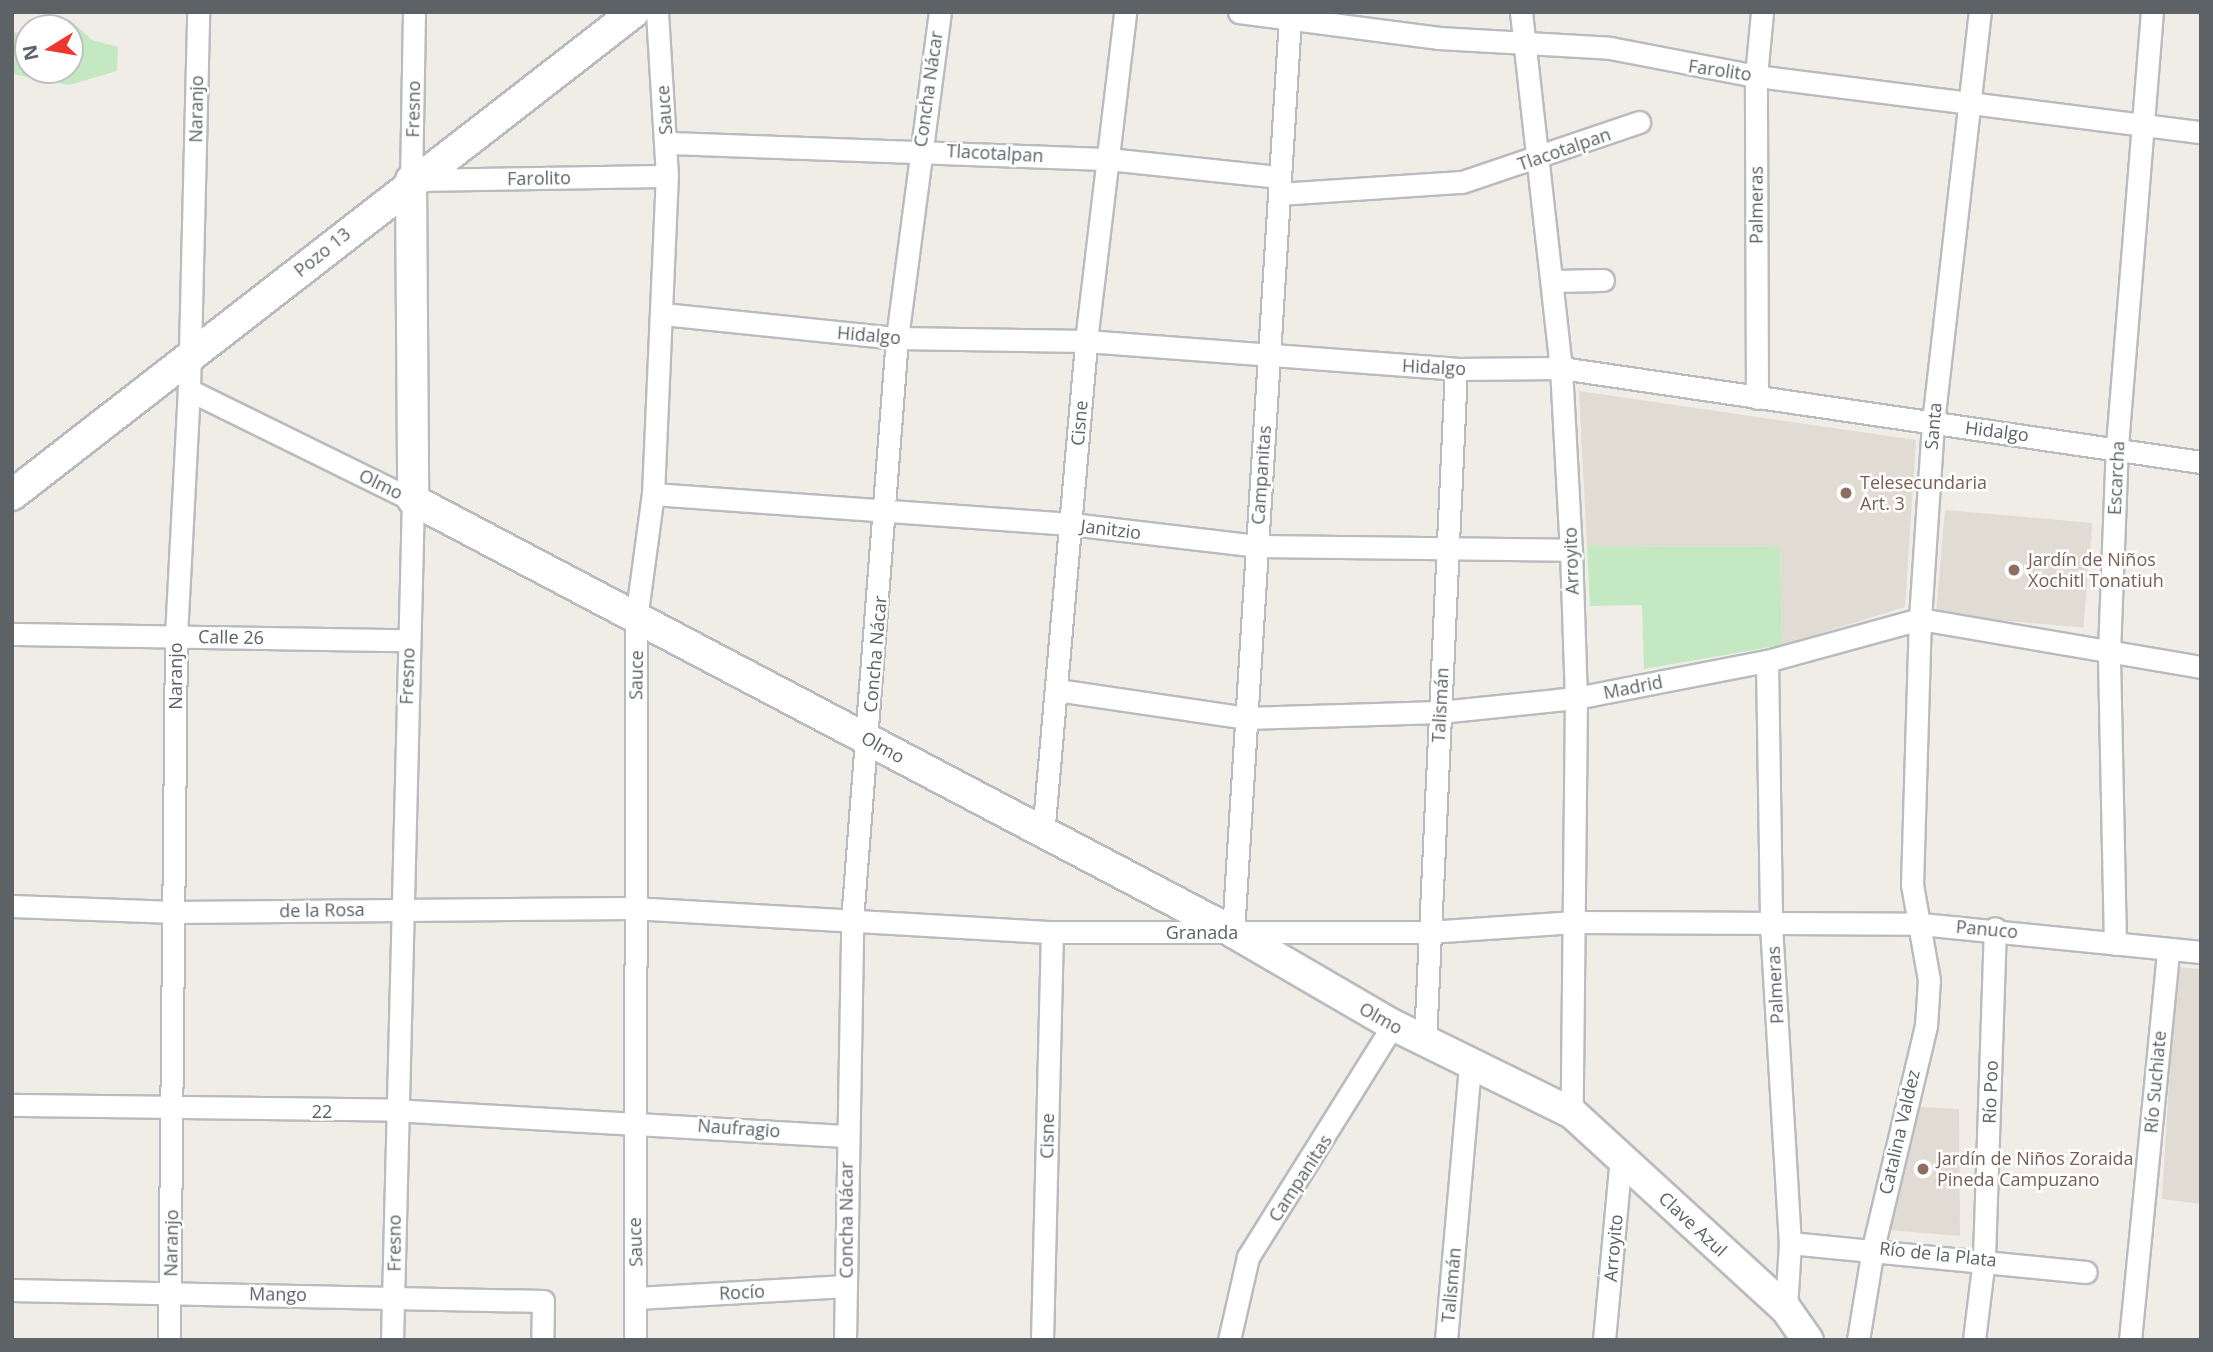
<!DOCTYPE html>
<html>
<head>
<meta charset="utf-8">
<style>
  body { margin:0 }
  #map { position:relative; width:2213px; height:1352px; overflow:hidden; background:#f0ede6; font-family:"Open Sans",sans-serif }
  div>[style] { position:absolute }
  .education>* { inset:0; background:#e0dcd4; transform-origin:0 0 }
  .green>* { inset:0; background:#c3e8c2 }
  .roads { filter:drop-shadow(2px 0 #b8bbc0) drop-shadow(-2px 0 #b8bbc0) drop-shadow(0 2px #b8bbc0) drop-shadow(0 -2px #b8bbc0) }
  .minor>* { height:21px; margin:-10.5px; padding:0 10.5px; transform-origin:10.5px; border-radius:10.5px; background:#fff }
  .secondary>* { height:30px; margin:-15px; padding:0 15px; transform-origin:15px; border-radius:15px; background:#fff }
  .dots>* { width:19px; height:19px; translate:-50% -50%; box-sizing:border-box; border:4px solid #fff; border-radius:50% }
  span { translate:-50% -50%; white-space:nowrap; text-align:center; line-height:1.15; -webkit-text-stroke:5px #fff; paint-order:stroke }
  .street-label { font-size:18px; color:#5d6266 }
  .education-label { font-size:18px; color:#785e54 }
  .left { translate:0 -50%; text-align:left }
  .frame { position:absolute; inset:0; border:14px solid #5d6266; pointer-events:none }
  .north { position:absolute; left:14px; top:14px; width:70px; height:70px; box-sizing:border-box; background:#fff; border:2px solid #bec0c2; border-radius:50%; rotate:259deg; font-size:19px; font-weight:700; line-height:28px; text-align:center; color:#5d6266 }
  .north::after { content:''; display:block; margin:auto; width:24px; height:32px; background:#ed362e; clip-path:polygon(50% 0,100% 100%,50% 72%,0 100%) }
</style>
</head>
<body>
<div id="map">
  <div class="education">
    <i style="clip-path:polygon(1579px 391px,1916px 440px,1905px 607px,1782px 645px,1780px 547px,1587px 546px)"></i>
    <i style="left:1945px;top:510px;width:148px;height:105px;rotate:5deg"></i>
    <i style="clip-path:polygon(2176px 967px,2201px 969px,2201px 1204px,2162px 1199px)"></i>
    <i style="clip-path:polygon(1895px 1106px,1959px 1109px,1960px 1236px,1876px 1229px)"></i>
  </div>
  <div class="green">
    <i style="clip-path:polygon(70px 20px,92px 40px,118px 47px,117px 71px,69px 85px,12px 74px,12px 33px,28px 31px,28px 70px,70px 70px,70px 28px,50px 28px)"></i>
    <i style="clip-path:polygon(1587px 546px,1780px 547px,1782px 645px,1644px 669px,1642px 605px,1590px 606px)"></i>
  </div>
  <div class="roads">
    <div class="minor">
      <i style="left:414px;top:12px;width:168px;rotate:91deg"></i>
      <i style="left:411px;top:180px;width:256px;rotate:-0.9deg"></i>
      <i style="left:1239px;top:12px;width:202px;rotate:7.4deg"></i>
      <i style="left:1439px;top:38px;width:171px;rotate:3.3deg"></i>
      <i style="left:1610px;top:48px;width:149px;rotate:10.9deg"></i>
      <i style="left:1756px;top:76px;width:449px;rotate:7.2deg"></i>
      <i style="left:1521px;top:12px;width:358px;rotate:83.6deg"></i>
      <i style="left:1561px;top:368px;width:182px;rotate:86.9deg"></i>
      <i style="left:1571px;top:550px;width:148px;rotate:88.1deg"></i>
      <i style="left:1576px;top:698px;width:415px;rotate:90.6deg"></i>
      <i style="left:667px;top:143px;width:441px;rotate:2.1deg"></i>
      <i style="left:1108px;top:159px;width:173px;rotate:6deg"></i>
      <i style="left:1279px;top:194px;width:183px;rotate:-3.8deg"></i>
      <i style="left:1462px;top:182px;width:187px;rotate:-18.7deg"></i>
      <i style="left:1553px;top:281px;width:50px;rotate:-1.1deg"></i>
      <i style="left:663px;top:314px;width:235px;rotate:5.9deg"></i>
      <i style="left:897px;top:338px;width:189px;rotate:0.9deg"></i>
      <i style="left:1086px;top:341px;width:371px;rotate:4.3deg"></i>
      <i style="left:1456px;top:369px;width:105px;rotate:-0.5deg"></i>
      <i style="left:1561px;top:368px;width:647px;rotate:8.36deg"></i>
      <i style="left:189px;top:390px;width:250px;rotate:26.2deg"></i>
      <i style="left:413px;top:500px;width:840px;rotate:91.43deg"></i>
      <i style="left:1757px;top:398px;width:322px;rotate:-90.2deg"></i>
      <i style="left:1756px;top:76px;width:64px;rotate:-84.6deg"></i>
      <i style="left:653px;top:494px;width:419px;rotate:4.1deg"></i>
      <i style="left:1071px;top:524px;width:187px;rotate:6.7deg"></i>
      <i style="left:1257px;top:546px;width:314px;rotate:0.7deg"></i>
      <i style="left:12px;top:634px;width:396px;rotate:0.9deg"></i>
      <i style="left:1767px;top:661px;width:264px;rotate:89.1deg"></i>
      <i style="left:1771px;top:925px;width:319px;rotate:86.6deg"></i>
      <i style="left:1790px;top:1243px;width:66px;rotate:93.5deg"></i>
      <i style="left:1057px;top:690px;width:191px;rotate:8.4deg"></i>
      <i style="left:1246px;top:718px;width:194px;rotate:-1.8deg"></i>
      <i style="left:1440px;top:712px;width:137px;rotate:-5.9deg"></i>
      <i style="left:1576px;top:698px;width:195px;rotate:-11deg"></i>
      <i style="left:1767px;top:661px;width:159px;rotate:-15.4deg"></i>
      <i style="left:1920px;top:619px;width:285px;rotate:9.7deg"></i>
      <i style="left:1043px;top:835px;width:496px;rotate:-85deg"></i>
      <i style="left:1086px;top:341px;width:331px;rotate:-83.2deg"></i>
      <i style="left:12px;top:906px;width:163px;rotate:2.1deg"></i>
      <i style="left:175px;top:912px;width:457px;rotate:-0.5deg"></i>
      <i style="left:632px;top:908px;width:421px;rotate:3.3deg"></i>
      <i style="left:1052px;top:932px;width:376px"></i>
      <i style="left:1428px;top:932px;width:147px;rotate:-3.9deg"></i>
      <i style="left:1575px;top:922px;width:346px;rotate:0.3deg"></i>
      <i style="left:1921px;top:924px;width:281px;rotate:5.7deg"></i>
      <i style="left:1233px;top:932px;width:915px;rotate:-86.43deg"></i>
      <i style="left:2115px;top:944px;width:292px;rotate:-91.2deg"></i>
      <i style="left:2109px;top:652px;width:206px;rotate:-87.8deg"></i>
      <i style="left:2117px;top:446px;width:435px;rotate:-85.4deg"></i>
      <i style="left:1425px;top:1041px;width:673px;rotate:-87.36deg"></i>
      <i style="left:12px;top:1105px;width:383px;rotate:0.7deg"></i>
      <i style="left:395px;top:1110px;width:453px;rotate:3.3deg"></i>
      <i style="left:1790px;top:1243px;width:297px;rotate:5.6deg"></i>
      <i style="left:12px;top:1290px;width:531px;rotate:1.19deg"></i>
      <i style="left:543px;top:1301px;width:39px;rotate:91deg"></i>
      <i style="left:637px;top:1298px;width:209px;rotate:-3.3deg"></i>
      <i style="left:169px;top:1340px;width:704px;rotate:-89.43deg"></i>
      <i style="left:176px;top:636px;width:246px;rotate:-87deg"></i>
      <i style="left:189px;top:390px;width:378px;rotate:-88.6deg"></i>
      <i style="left:635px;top:1340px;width:721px;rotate:-89.92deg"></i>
      <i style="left:636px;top:619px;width:126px;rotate:-82.3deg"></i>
      <i style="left:653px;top:494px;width:318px;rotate:-87.5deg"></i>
      <i style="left:667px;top:176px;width:164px;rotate:-93.5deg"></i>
      <i style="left:845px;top:1340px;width:419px;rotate:-89deg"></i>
      <i style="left:852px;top:921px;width:585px;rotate:-85.59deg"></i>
      <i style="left:897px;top:338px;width:329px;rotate:-82.5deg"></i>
      <i style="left:1042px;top:1340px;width:408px;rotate:-88.6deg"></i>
      <i style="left:1229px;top:1340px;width:85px;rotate:-77.1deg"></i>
      <i style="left:1248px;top:1257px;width:274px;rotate:-58deg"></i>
      <i style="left:1446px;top:1340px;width:277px;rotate:-85deg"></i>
      <i style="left:1604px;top:1340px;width:184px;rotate:-84.7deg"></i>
      <i style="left:1858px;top:1340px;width:93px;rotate:-80.7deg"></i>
      <i style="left:1873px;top:1248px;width:228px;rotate:-76.6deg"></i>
      <i style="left:1926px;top:1026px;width:46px;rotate:-86.3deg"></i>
      <i style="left:1929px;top:980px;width:97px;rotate:-100.1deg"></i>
      <i style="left:1912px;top:885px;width:266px;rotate:-88.3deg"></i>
      <i style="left:1920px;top:619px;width:196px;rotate:-86.2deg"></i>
      <i style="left:1933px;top:423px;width:414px;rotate:-83.5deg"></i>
      <i style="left:1974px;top:1340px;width:83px;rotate:-83deg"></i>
      <i style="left:1984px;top:1258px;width:330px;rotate:-88.1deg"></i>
      <i style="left:2130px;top:1340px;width:392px;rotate:-84.4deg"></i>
    </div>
    <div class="secondary">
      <i style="left:411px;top:180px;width:320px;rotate:89.6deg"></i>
      <i style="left:413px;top:500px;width:927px;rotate:27.78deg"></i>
      <i style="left:1233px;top:932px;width:185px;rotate:30.2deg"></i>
      <i style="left:1393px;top:1025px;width:199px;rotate:26.2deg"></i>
      <i style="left:1572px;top:1113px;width:290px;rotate:42.5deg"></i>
      <i style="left:1786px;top:1309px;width:38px;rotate:55deg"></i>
      <i style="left:12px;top:495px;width:788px;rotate:-37.83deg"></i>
    </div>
  </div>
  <div class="dots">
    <i style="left:1846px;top:493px;background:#8d6e63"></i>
    <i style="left:2014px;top:570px;background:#8d6e63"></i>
    <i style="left:1923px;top:1169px;background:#8d6e63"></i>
  </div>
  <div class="street-label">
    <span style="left:1720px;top:70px;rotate:8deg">Farolito</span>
    <span style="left:928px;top:89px;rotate:-82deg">Concha Nácar</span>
    <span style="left:196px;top:109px;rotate:-89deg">Naranjo</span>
    <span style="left:413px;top:109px;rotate:-89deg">Fresno</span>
    <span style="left:664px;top:110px;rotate:-94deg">Sauce</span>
    <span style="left:1564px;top:149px;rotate:-19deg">Tlacotalpan</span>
    <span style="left:995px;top:153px;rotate:3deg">Tlacotalpan</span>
    <span style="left:539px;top:178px;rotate:-1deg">Farolito</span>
    <span style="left:1756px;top:205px;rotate:-90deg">Palmeras</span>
    <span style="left:322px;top:252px;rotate:-39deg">Pozo 13</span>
    <span style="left:869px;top:335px;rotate:5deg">Hidalgo</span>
    <span style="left:1434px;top:367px;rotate:3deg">Hidalgo</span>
    <span style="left:1079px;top:423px;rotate:-85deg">Cisne</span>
    <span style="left:1933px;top:426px;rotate:-85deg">Santa</span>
    <span style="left:1997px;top:431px;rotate:7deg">Hidalgo</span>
    <span style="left:1261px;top:475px;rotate:-86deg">Campanitas</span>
    <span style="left:2116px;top:478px;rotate:-87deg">Escarcha</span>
    <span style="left:381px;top:484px;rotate:26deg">Olmo</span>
    <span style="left:1111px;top:529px;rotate:7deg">Janitzio</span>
    <span style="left:1571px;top:561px;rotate:-92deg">Arroyito</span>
    <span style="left:231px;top:637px;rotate:1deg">Calle 26</span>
    <span style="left:875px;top:654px;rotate:-85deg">Concha Nácar</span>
    <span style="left:636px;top:675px;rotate:-89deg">Sauce</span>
    <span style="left:175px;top:676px;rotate:-90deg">Naranjo</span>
    <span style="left:407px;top:676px;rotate:-88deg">Fresno</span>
    <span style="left:1633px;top:687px;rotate:-11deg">Madrid</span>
    <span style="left:1440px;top:705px;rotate:-87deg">Talismán</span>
    <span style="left:883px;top:747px;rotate:29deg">Olmo</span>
    <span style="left:322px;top:910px;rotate:-1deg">de la Rosa</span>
    <span style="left:1987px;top:929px;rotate:5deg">Panuco</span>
    <span style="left:1202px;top:932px">Granada</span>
    <span style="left:1775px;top:985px;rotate:-93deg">Palmeras</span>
    <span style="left:1381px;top:1018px;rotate:29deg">Olmo</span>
    <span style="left:2155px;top:1082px;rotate:-85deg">Río Suchiate</span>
    <span style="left:1990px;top:1092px;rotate:-88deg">Río Poo</span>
    <span style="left:322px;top:1111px">22</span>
    <span style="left:739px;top:1128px;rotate:4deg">Naufragio</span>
    <span style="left:1899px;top:1132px;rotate:-77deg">Catalina Valdez</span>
    <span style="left:1047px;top:1136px;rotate:-89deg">Cisne</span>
    <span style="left:1300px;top:1178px;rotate:-57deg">Campanitas</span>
    <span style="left:846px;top:1220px;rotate:-90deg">Concha Nácar</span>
    <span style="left:1693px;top:1224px;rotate:43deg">Clave Azul</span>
    <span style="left:635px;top:1242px;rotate:-92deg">Sauce</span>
    <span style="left:171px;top:1243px;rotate:-89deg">Naranjo</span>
    <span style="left:394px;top:1243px;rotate:-90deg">Fresno</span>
    <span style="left:1613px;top:1248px;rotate:-85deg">Arroyito</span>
    <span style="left:1938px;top:1254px;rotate:6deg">Río de la Plata</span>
    <span style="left:1451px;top:1285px;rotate:-85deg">Talismán</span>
    <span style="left:742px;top:1292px;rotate:-3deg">Rocío</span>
    <span style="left:278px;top:1294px;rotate:1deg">Mango</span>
  </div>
  <div class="education-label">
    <span class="left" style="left:1860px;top:493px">Telesecundaria<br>Art. 3</span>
    <span class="left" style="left:2028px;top:570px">Jardín de Niños<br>Xochitl Tonatiuh</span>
    <span class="left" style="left:1937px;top:1169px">Jardín de Niños Zoraida<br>Pineda Campuzano</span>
  </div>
  <div class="frame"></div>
  <div class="north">N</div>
</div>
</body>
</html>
